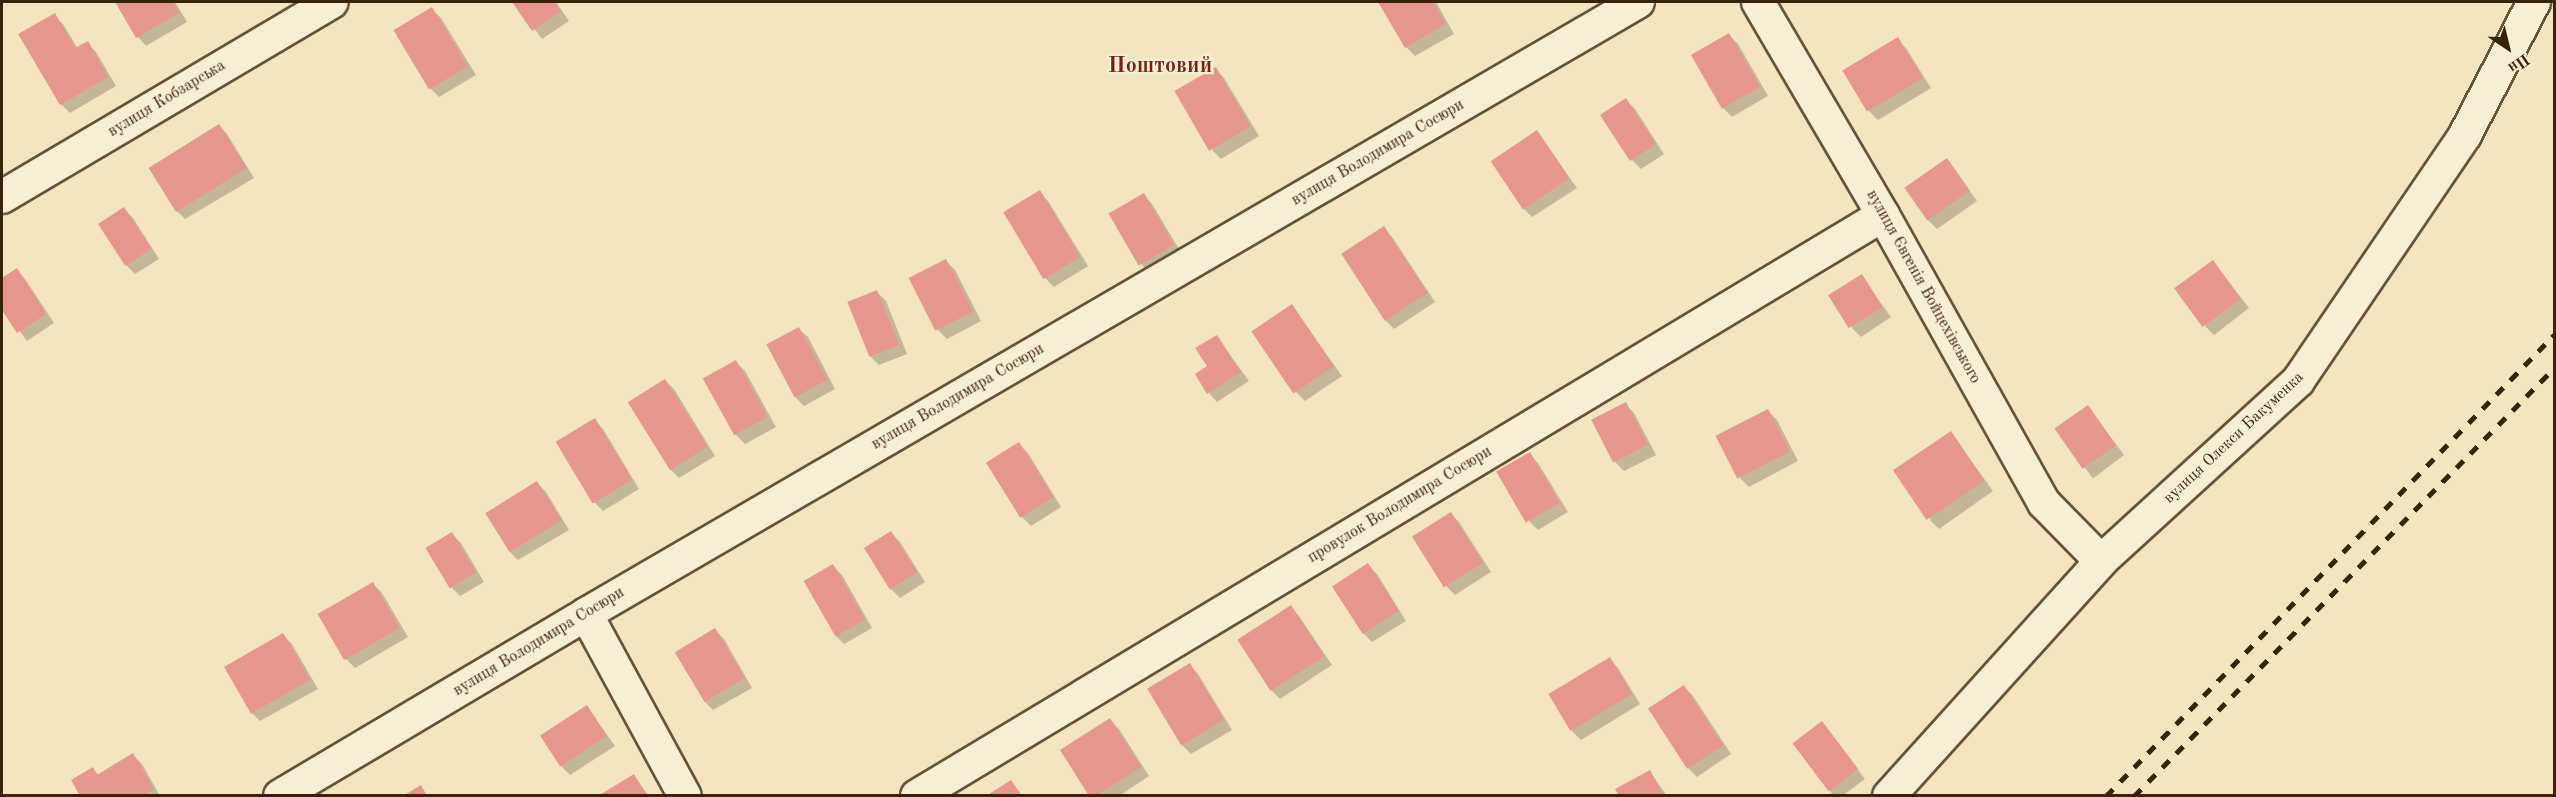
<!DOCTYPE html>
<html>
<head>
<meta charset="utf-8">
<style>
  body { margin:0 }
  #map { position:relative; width:2556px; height:797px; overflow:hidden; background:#f3e5c0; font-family:"Old Standard TT",serif }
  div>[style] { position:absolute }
  .shadow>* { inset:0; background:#0003; transform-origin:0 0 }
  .building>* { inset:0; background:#e6968d; transform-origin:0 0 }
  .roads { filter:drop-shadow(2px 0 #665438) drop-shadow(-2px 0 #665438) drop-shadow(0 2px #665438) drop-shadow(0 -2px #665438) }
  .street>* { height:32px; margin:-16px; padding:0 16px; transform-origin:16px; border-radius:16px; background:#f7eed6 }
  .rail>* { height:4.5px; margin-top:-2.25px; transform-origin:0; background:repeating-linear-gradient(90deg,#37230a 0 10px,transparent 0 20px) }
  span { translate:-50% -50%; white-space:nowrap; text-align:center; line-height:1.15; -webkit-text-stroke:4.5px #f7eed6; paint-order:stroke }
  .street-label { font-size:16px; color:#37230a }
  .district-label { font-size:22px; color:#7a1f14; font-weight:700 }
  .frame { position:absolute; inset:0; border:3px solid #37230a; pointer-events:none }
  .north { position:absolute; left:2478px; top:18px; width:60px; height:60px; -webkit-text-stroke:4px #f7eed6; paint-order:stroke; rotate:145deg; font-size:16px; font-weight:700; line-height:24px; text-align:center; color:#37230a }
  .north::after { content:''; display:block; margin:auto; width:21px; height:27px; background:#37230a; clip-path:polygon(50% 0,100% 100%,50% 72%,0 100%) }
</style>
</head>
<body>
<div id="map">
  <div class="shadow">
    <i style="clip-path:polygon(117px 2px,175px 2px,187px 22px,146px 46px,138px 37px)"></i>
    <i style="clip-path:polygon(514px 2px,556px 2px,569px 21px,542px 39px)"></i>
    <i style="clip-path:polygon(1379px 2px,1436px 2px,1454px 34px,1415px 56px,1406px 47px)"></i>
    <i style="clip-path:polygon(432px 9px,441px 18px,476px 75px,439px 97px,430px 88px,395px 31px)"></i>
    <i style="clip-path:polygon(54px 15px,63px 24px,78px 49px,87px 43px,96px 52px,116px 86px,70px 113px,61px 104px)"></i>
    <i style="clip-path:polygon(1729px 35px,1738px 44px,1768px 96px,1732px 117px,1723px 108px)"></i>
    <i style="clip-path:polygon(1897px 39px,1906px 48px,1931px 88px,1878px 120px,1869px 111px,1845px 72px)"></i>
    <i style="clip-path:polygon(1215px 69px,1224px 78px,1259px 136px,1221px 159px,1212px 150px)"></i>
    <i style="clip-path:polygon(1626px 100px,1635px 109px,1664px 154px,1641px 169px,1632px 160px)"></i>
    <i style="clip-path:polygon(219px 125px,227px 134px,254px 178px,185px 219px,176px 210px)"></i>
    <i style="clip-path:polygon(1537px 132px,1577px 188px,1532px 217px,1523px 208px)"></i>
    <i style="clip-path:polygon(1947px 160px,1977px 201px,1937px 229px,1928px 220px)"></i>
    <i style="clip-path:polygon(1039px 192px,1048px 201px,1088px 266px,1054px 287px,1045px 278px)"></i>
    <i style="clip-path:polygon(1144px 195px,1152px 204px,1182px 254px,1150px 273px,1141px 264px,1111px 214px)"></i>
    <i style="clip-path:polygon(124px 209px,133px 218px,159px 259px,135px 274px,126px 265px,100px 224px)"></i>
    <i style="clip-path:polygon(1383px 228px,1392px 237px,1435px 302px,1394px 329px,1385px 320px)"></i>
    <i style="clip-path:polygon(946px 261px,955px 270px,981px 321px,947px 339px,938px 330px)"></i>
    <i style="clip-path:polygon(2213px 262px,2249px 308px,2214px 335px,2205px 326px)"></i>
    <i style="clip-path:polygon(16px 270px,25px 279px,54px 323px,27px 341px,2px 307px,2px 280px)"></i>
    <i style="clip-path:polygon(1861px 276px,1891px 317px,1861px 337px,1852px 328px)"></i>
    <i style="clip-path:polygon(877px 292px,886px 301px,907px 354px,879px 365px,870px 356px)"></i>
    <i style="clip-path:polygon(1292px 306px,1342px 376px,1305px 401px,1296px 392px)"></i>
    <i style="clip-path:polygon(799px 329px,808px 337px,835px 389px,804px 406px,795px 397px)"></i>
    <i style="clip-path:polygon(1216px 336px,1249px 381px,1217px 402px,1209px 393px,1209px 367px)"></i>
    <i style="clip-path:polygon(736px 362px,745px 371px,776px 427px,745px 444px,736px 435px)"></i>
    <i style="clip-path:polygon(665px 381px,674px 389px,715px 456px,679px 478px,670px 469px,629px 403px)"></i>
    <i style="clip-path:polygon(1625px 404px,1634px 413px,1656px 455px,1624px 471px,1615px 462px)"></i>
    <i style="left:2088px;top:407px;width:60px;height:39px;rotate:53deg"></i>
    <i style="clip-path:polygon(1768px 411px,1777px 420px,1798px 461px,1749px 487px,1740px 478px)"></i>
    <i style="clip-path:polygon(594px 420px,603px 429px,639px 489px,603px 511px,594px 502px)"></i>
    <i style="clip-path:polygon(1951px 433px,1993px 491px,1939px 529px,1930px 520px)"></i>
    <i style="clip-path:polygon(1019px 444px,1028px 453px,1061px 507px,1031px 526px,1022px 517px)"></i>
    <i style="clip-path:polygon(1529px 454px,1538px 463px,1568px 512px,1538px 530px,1529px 521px,1499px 472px)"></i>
    <i style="clip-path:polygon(537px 483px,546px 492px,569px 530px,518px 560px,509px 551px)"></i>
    <i style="clip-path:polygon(1450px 513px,1459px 522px,1491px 572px,1455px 595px,1446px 586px)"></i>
    <i style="clip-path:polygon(891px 533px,900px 542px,925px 582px,900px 598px,891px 589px)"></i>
    <i style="clip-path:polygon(452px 534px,461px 543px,484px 582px,460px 596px,451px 587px)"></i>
    <i style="clip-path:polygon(1368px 565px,1377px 574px,1406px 621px,1372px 642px,1363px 633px)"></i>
    <i style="clip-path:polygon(833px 566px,842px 575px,872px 628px,844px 644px,835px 635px)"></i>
    <i style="clip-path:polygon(373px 584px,382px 593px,408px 637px,355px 668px,346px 659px,320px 615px)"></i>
    <i style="clip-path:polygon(1290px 607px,1299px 616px,1332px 665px,1280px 699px,1271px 690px)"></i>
    <i style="clip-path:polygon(715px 630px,724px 639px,752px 688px,713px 710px,704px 701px)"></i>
    <i style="clip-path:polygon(283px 635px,292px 644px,318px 689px,260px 721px,251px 712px)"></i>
    <i style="clip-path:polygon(1609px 659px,1618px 668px,1640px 704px,1581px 740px,1572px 731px)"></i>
    <i style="clip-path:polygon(1190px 665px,1198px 674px,1232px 730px,1191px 754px,1182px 745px)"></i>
    <i style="clip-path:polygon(1684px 687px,1693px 696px,1731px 754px,1697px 777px,1688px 768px)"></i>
    <i style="clip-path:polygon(587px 707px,615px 746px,570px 775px,561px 766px)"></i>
    <i style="clip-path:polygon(1110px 720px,1119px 729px,1149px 776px,1119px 796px,1091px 796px)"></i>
    <i style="clip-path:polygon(1822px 723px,1865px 779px,1842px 796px,1834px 796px,1829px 790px)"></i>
    <i style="clip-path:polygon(133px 755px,142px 764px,160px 796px,82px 796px,92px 769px,99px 775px)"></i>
    <i style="clip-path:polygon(1650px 772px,1667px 796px,1621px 796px)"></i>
    <i style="clip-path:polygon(634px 776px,649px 796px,601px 796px)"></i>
  </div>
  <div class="building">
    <i style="clip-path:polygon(115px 2px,172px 2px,179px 13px,136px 38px)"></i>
    <i style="clip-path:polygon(512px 2px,554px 2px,561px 11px,532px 31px)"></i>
    <i style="clip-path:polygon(1378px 2px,1433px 2px,1446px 24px,1405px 48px)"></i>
    <i style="left:432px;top:7px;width:69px;height:45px;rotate:59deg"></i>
    <i style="clip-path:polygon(55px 13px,75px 48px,88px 41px,108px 77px,60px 105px,18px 34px)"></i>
    <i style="left:1729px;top:33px;width:62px;height:44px;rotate:60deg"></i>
    <i style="left:1898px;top:37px;width:48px;height:65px;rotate:59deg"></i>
    <i style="left:1216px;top:67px;width:69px;height:48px;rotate:60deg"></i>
    <i style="left:1626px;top:98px;width:55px;height:31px;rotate:57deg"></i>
    <i style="left:219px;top:124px;width:52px;height:83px;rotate:58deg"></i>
    <i style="left:1537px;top:130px;width:58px;height:56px;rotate:56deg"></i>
    <i style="left:1947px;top:158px;width:40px;height:52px;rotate:55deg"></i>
    <i style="left:1040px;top:190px;width:78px;height:43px;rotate:59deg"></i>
    <i style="left:1144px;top:193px;width:60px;height:41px;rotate:60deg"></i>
    <i style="left:124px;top:207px;width:50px;height:31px;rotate:57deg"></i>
    <i style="left:1384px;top:226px;width:80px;height:51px;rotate:57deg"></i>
    <i style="left:946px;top:259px;width:59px;height:42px;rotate:63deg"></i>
    <i style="left:2213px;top:260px;width:48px;height:48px;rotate:54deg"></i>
    <i style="clip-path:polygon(17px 268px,46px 314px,17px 333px,2px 310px,2px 278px)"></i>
    <i style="left:1862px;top:274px;width:39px;height:40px;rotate:58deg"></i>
    <i style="left:877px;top:290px;width:59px;height:32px;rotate:68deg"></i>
    <i style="left:1292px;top:304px;width:75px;height:49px;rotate:56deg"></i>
    <i style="left:799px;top:327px;width:60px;height:37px;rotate:62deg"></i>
    <i style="clip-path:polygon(1217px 335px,1241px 372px,1207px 394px,1195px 374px,1207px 366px,1195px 348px)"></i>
    <i style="left:736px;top:360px;width:65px;height:38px;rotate:61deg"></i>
    <i style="left:665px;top:379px;width:80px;height:44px;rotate:58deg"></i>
    <i style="left:1626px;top:402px;width:48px;height:39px;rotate:63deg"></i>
    <i style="left:2088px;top:405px;width:49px;height:41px;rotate:55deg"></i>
    <i style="left:1768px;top:409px;width:48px;height:59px;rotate:63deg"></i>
    <i style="left:595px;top:418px;width:72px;height:46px;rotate:59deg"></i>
    <i style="left:1951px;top:431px;width:60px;height:70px;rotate:56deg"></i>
    <i style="left:1019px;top:442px;width:65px;height:39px;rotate:58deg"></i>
    <i style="left:1530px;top:452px;width:59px;height:39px;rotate:60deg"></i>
    <i style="left:537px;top:481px;width:46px;height:61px;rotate:58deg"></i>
    <i style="left:1451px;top:512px;width:60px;height:46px;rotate:58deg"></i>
    <i style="left:891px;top:531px;width:49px;height:32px;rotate:58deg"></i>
    <i style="left:452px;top:532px;width:47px;height:31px;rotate:59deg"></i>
    <i style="left:1368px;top:563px;width:57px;height:43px;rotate:57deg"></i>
    <i style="left:833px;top:564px;width:64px;height:34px;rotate:60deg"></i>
    <i style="left:373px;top:582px;width:53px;height:64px;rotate:60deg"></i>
    <i style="left:1291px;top:605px;width:61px;height:64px;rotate:57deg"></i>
    <i style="left:715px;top:628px;width:58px;height:47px;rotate:59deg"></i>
    <i style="left:283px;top:633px;width:54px;height:68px;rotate:60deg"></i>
    <i style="left:1610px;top:657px;width:43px;height:72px;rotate:59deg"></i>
    <i style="left:1190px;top:663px;width:66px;height:50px;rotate:59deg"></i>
    <i style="left:1684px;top:685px;width:72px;height:43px;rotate:57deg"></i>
    <i style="left:587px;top:705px;width:37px;height:56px;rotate:57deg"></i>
    <i style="clip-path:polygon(1110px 718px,1141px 767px,1096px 796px,1089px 796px,1060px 750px)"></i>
    <i style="left:1822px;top:721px;width:60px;height:37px;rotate:53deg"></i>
    <i style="clip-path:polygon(133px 753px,154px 789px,142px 796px,80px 796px,71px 780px,93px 767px,97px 775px)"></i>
    <i style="clip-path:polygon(1650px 770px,1664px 796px,1619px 796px,1615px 789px)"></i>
    <i style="clip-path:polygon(634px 774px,647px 796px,598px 796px)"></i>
    <i style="clip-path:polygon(1011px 780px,1022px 796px,986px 796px)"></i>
    <i style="clip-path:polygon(421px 785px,427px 796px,403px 796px)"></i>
  </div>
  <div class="roads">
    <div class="street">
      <i style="left:1758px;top:2px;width:247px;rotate:59.6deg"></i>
      <i style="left:1883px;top:215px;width:330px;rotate:60.8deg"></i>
      <i style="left:2044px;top:503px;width:81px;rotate:45.5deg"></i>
      <i style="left:2px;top:197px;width:383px;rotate:-30.6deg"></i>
      <i style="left:586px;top:614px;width:207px;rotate:61.5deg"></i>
      <i style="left:280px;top:796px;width:356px;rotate:-30.7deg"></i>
      <i style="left:586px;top:614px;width:1217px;rotate:-30.19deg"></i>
      <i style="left:917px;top:796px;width:1127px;rotate:-31.02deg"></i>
      <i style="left:1889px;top:796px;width:316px;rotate:-47.9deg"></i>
      <i style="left:2101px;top:561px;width:267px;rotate:-42.4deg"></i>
      <i style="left:2298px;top:381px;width:297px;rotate:-55.8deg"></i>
      <i style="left:2465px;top:135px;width:150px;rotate:-62.6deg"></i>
    </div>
  </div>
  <div class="rail">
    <i style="left:2106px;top:796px;width:643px;rotate:-45.82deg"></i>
    <i style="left:2134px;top:796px;width:600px;rotate:-45.54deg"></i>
  </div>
  <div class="street-label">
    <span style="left:167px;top:99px;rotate:-31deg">вулиця Кобзарська</span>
    <span style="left:1378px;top:153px;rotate:-30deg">вулиця Володимира Сосюри</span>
    <span style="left:1923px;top:287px;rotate:61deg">вулиця Євгенія Войцехівського</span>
    <span style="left:958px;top:397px;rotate:-30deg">вулиця Володимира Сосюри</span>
    <span style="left:2234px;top:438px;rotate:-43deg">вулиця Олекси Бакуменка</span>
    <span style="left:1400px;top:505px;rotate:-31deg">провулок Володимира Сосюри</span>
    <span style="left:539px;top:642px;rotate:-31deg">вулиця Володимира Сосюри</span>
  </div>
  <div class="district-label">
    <span style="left:1160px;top:67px">Поштовий</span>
  </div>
  <div class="frame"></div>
  <div class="north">Пн</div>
</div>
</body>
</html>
